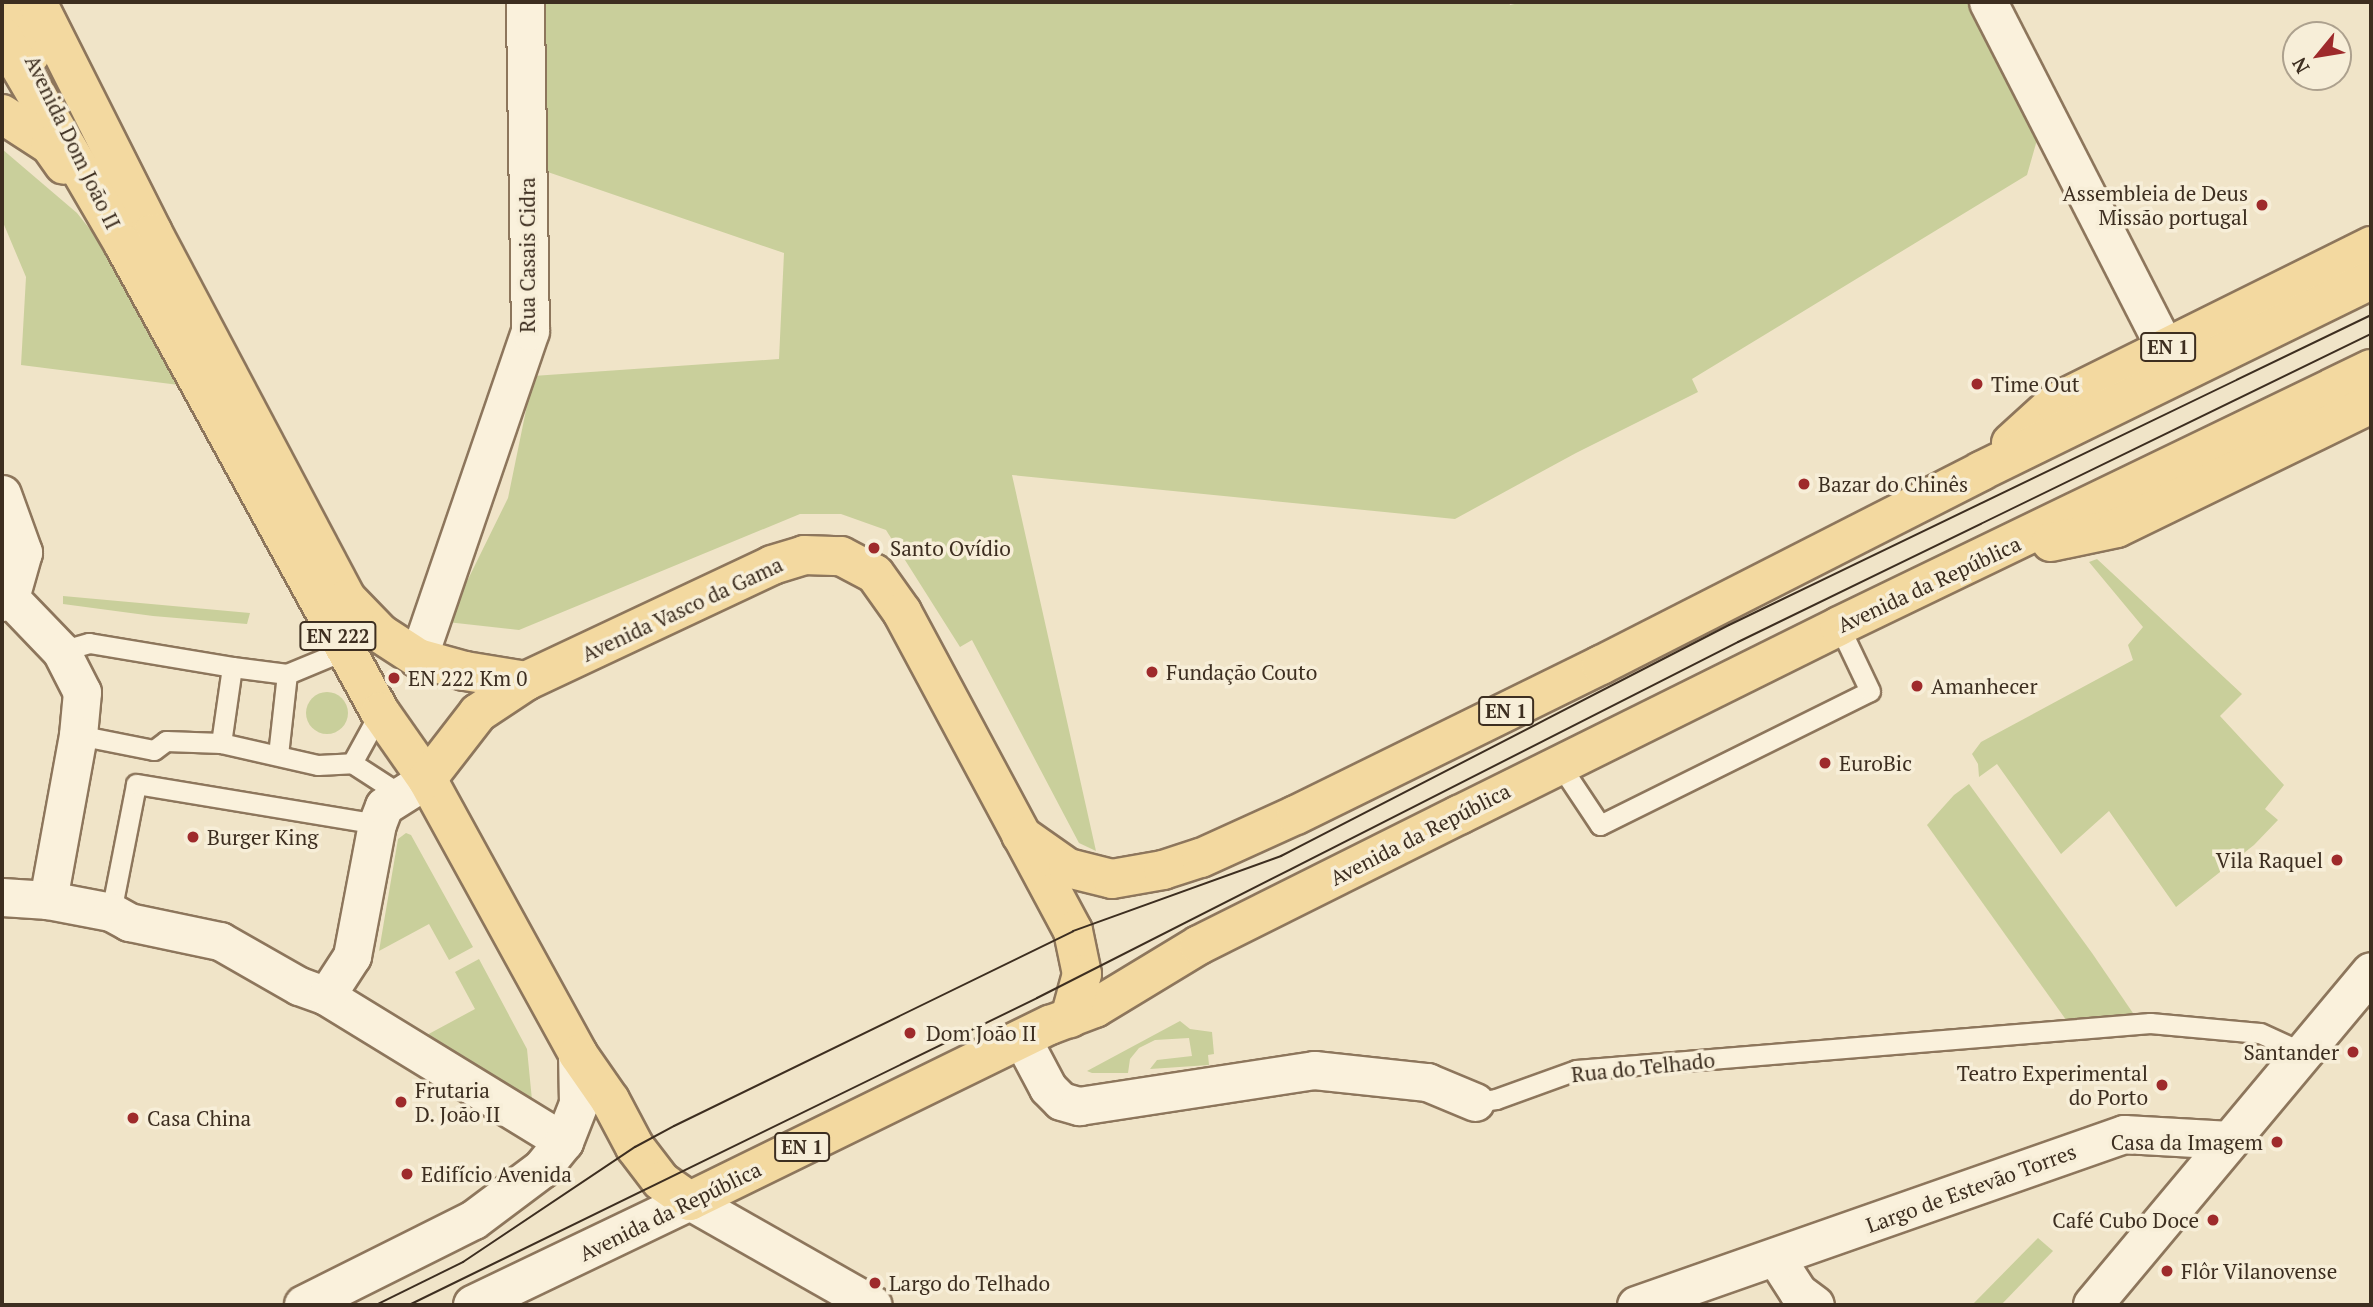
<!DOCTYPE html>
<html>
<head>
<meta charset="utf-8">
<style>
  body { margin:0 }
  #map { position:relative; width:2373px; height:1307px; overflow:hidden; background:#f0e4c8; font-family:"PT Serif",serif }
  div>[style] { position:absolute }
  .green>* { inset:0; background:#c9cf9b }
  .round { border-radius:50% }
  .roads { filter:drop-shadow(2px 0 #8d765c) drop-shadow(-2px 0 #8d765c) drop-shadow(0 2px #8d765c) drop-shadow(0 -2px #8d765c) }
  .lane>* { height:19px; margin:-9.5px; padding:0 9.5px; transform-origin:9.5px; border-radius:9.5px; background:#faf1dc }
  .street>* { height:37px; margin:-18.5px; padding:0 18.5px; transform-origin:18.5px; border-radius:18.5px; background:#faf1dc }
  .secondary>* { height:38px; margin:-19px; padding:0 19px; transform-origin:19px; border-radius:19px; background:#faf1dc }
  .primary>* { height:38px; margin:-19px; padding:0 19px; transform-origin:19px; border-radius:19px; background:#f3d9a0 }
  .tram>* { height:2px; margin:-1px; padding:0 1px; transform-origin:1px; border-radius:1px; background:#3d2e20 }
  .dots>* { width:19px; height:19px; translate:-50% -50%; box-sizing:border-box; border:4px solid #f7eed8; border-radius:50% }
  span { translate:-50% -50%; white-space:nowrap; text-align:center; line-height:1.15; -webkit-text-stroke:7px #f7eed8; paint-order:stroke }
  .shield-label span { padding:2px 5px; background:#f7eed8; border:2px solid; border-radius:5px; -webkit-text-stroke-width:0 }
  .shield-label { font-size:19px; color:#3d2e20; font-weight:700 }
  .street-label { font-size:21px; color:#3d2e20 }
  .poi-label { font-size:21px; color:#3d2e20 }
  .right { translate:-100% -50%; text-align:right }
  .left { translate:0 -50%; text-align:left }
  .frame { position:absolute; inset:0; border:4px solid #3d2e20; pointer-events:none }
  .north { position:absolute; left:2282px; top:21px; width:70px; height:70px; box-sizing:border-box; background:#f7eed8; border:2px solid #ada18e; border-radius:50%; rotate:240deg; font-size:19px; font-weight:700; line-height:28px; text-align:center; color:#3d2e20 }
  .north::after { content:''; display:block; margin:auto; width:24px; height:32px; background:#9e2a2b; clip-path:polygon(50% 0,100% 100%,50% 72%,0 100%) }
</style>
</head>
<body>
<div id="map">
  <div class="green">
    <i style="clip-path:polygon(538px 2px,1509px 2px,1510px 5px,1524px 2px,1973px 2px,2039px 133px,2027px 175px,1692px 379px,1698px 392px,1576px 453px,1455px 519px,1012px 475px,1096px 851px,1079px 843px,972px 640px,960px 647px,886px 530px,841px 514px,800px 514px,519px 630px,447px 622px,508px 498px,533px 376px,779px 359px,784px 253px,539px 169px)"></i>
    <i style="clip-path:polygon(2px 149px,77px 213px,113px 258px,179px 385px,21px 365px,26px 277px,2px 220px)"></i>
    <i style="clip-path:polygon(2097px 559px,2242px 694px,2220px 716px,2284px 785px,2265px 809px,2278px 820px,2254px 845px,2176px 907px,2109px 811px,2061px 854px,1997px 764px,1979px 777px,1978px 764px,1972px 754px,1981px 742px,2133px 660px,2128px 645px,2143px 627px,2089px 562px)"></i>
    <i style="clip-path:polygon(63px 596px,250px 613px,247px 624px,153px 616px,63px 604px)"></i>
    <i class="round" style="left:306px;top:692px;width:42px;height:42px"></i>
    <i style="clip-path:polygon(1969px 784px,2092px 953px,2137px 1019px,2069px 1024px,2054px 1003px,1927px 825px,1954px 795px)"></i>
    <i style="clip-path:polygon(406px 833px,411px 835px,473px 947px,449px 960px,429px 924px,379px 951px,398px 839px)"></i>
    <i style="clip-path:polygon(479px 959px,527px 1049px,532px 1100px,425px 1036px,475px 1009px,455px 972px)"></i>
    <i style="clip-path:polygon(1180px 1021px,1190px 1029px,1212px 1032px,1214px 1054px,1208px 1055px,1209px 1065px,1150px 1069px,1157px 1060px,1192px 1056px,1189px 1038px,1155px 1040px,1139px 1048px,1130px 1059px,1128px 1073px,1092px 1073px,1087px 1071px)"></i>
    <i style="clip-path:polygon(2038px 1238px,2053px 1251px,2001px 1305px,1972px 1305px)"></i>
  </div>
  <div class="roads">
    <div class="lane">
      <i style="left:345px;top:650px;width:63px;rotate:157.5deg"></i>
      <i style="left:287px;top:674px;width:55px;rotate:-172.7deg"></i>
      <i style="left:232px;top:667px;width:77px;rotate:98.2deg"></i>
      <i style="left:221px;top:743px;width:99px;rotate:12.8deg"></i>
      <i style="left:318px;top:765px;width:34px;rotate:-3deg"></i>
      <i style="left:352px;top:763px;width:58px;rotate:-61.2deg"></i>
      <i style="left:61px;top:651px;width:29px;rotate:-16deg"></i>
      <i style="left:89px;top:643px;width:145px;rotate:9.5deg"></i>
      <i style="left:78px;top:735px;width:77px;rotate:11.2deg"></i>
      <i style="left:154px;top:750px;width:15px;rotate:-37deg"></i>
      <i style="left:166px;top:741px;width:55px;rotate:2.1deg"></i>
      <i style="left:278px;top:755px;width:81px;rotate:-83.7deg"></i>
      <i style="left:352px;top:763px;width:57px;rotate:32.9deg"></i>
      <i style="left:1560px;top:765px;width:72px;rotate:56.3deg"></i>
      <i style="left:1600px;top:825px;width:301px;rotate:-26.4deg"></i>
      <i style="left:1870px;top:691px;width:72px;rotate:-115.5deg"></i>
      <i style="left:111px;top:912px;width:130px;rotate:-78.9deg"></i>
      <i style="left:136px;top:784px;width:244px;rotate:9.4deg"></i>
      <i style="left:1475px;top:1102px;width:21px;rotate:-8deg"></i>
      <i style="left:1496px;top:1099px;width:85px;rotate:-19.9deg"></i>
      <i style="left:1576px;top:1070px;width:576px;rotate:-4.68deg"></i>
      <i style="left:2150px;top:1023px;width:110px;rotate:5.2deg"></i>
      <i style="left:2260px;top:1033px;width:48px;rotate:24.4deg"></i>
    </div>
    <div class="street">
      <i style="left:1988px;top:2px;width:389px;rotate:62.9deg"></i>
      <i style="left:2px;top:494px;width:62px;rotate:70.1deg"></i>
      <i style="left:23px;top:552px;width:48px;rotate:105.8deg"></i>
      <i style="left:10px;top:598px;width:9px;rotate:153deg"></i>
      <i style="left:10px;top:598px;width:74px;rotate:46.1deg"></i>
      <i style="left:61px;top:651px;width:46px;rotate:62.9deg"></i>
      <i style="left:82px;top:692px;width:43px;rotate:95.3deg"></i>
      <i style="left:78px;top:735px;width:168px;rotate:100.3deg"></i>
      <i style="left:418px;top:658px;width:346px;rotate:-71.1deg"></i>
      <i style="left:530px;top:331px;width:329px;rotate:-90.9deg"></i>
      <i style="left:2px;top:897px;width:46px;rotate:3.7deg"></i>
      <i style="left:48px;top:900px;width:64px;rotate:10.8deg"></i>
      <i style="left:111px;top:912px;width:21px;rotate:29deg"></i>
      <i style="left:129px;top:922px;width:93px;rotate:11.8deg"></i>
      <i style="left:220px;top:941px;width:91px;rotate:29.7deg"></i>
      <i style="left:299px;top:986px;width:29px;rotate:20deg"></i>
      <i style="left:326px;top:996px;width:279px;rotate:31.5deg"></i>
      <i style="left:326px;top:996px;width:48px;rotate:-57deg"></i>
      <i style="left:352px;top:956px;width:134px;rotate:-79.3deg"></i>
      <i style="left:377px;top:824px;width:19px;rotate:-69deg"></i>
      <i style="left:384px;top:806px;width:51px;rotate:-32.1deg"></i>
      <i style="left:1022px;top:1039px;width:55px;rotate:62deg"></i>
      <i style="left:1048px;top:1088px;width:18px;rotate:45deg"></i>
      <i style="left:1061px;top:1101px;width:19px;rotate:16deg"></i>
      <i style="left:1079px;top:1106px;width:238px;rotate:-8.7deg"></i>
      <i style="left:1314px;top:1070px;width:114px;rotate:6.1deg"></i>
      <i style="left:1427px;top:1082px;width:52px;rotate:22.6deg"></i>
      <i style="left:690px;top:1201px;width:210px;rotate:29.6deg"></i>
      <i style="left:1776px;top:1258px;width:40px;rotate:57.1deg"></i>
      <i style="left:1798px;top:1292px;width:21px;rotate:37deg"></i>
      <i style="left:1636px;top:1305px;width:517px;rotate:-19.31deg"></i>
      <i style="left:2124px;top:1134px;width:106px;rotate:3.2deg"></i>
    </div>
    <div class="secondary">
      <i style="left:304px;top:1305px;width:190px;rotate:-26.6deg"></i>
      <i style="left:474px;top:1220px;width:85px;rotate:-36.9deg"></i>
      <i style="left:542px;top:1169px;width:35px;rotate:-51deg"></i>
      <i style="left:564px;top:1142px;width:41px;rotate:-68.5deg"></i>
      <i style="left:579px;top:1104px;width:50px;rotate:-91.1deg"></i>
      <i style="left:473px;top:1305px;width:241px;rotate:-25.6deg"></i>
      <i style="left:2093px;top:1305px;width:434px;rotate:-50.1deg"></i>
    </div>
    <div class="primary">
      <i style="left:4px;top:2px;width:59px;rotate:63.9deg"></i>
      <i style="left:37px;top:2px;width:258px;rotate:63.3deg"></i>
      <i style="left:153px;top:233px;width:414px;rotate:62.1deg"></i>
      <i style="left:347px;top:599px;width:49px;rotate:45.8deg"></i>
      <i style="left:381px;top:634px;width:44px;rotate:33deg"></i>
      <i style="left:418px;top:658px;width:49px;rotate:15.5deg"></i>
      <i style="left:465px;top:671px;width:62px;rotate:9.3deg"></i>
      <i style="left:2px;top:36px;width:242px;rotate:59.7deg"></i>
      <i style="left:124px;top:245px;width:533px;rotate:61.27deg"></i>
      <i style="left:380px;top:712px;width:82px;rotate:55deg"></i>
      <i style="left:427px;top:779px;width:314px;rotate:61.2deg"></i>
      <i style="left:578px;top:1054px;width:56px;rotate:55.2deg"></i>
      <i style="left:610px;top:1100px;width:53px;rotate:62deg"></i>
      <i style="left:635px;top:1147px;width:43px;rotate:52.6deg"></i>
      <i style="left:661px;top:1181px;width:35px;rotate:35deg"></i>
      <i style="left:690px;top:1201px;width:401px;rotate:-26.1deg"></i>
      <i style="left:1050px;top:1025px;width:48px;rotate:-20.7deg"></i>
      <i style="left:1095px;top:1008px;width:122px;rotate:-31.2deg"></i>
      <i style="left:1199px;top:945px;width:291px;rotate:-26.6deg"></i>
      <i style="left:1459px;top:815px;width:424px;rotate:-26.4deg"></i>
      <i style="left:1839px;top:626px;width:591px;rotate:-25.78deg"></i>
      <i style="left:2px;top:114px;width:57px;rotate:32.9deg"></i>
      <i style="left:50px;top:145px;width:24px;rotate:55deg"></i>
      <i style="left:2011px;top:443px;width:59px;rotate:-42.3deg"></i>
      <i style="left:2055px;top:403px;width:353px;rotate:-26.4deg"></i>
      <i style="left:2051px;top:542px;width:67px;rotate:-12deg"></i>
      <i style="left:2117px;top:528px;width:283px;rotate:-26deg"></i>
      <i style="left:427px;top:779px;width:83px;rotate:-52.3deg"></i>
      <i style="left:478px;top:713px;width:58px;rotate:-33.7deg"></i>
      <i style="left:526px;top:681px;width:272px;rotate:-25.2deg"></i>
      <i style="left:772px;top:565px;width:34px;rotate:-17deg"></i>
      <i style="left:804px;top:555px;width:37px;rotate:2deg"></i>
      <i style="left:841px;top:556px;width:38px;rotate:28deg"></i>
      <i style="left:875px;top:574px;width:47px;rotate:54.6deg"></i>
      <i style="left:902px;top:612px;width:362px;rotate:61.8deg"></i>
      <i style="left:1073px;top:931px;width:44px;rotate:78.2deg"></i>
      <i style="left:1082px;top:974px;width:46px;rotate:105.3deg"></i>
      <i style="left:1021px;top:835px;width:57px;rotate:35.1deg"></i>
      <i style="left:1068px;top:868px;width:45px;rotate:14deg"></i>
      <i style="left:1112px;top:879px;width:52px;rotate:-10deg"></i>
      <i style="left:1163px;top:870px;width:40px;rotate:-18deg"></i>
      <i style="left:1201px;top:858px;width:104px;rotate:-24.4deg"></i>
      <i style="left:1296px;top:815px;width:340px;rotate:-26.2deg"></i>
      <i style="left:1601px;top:665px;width:427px;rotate:-27deg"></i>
      <i style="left:1981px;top:471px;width:434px;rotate:-26.1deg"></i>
    </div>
  </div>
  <div class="tram">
    <i style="left:376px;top:1305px;width:97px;rotate:-26.3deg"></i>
    <i style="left:463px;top:1262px;width:207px;rotate:-33.8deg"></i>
    <i style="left:635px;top:1147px;width:44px;rotate:-28.3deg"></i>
    <i style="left:674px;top:1126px;width:444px;rotate:-26deg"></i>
    <i style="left:1073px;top:931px;width:221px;rotate:-19.8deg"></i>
    <i style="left:1281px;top:856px;width:504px;rotate:-27.28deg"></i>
    <i style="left:1729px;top:625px;width:713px;rotate:-25.77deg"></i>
    <i style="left:409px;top:1305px;width:699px;rotate:-26.05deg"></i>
    <i style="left:1037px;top:998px;width:786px;rotate:-26.92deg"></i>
    <i style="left:1738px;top:642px;width:704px;rotate:-25.95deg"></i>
  </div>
  <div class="dots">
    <i style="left:2262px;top:205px;background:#9e2a2b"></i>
    <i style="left:1977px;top:384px;background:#9e2a2b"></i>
    <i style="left:1804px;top:484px;background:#9e2a2b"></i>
    <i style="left:874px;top:548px;background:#9e2a2b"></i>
    <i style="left:1152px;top:672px;background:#9e2a2b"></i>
    <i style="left:394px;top:678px;background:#9e2a2b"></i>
    <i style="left:1917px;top:686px;background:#9e2a2b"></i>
    <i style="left:1825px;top:763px;background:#9e2a2b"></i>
    <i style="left:193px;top:837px;background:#9e2a2b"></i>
    <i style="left:2337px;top:860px;background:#9e2a2b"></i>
    <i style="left:910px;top:1033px;background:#9e2a2b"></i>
    <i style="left:2353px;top:1052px;background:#9e2a2b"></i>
    <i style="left:2162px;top:1085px;background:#9e2a2b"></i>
    <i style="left:401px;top:1102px;background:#9e2a2b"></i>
    <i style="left:133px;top:1118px;background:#9e2a2b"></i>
    <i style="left:2277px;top:1142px;background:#9e2a2b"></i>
    <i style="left:407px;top:1174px;background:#9e2a2b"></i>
    <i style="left:2213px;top:1220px;background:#9e2a2b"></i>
    <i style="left:2167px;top:1271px;background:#9e2a2b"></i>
    <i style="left:875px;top:1283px;background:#9e2a2b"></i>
  </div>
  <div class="shield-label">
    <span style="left:2168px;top:347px">EN 1</span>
    <span style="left:338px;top:636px">EN 222</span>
    <span style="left:1506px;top:711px">EN 1</span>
    <span style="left:802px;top:1147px">EN 1</span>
  </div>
  <div class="street-label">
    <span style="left:73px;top:142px;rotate:64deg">Avenida Dom João II</span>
    <span style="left:527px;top:255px;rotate:-90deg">Rua Casais Cidra</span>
    <span style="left:1929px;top:584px;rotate:-25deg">Avenida da República</span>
    <span style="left:682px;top:609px;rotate:-25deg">Avenida Vasco da Gama</span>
    <span style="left:1420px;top:834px;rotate:-27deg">Avenida da República</span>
    <span style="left:1643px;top:1067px;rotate:-6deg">Rua do Telhado</span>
    <span style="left:1971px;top:1188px;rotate:-20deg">Largo de Estevão Torres</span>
    <span style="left:670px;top:1211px;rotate:-26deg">Avenida da República</span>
  </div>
  <div class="poi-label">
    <span class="right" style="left:2248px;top:205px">Assembleia de Deus<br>Missão portugal</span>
    <span class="left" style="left:1991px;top:384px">Time Out</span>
    <span class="left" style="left:1818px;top:484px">Bazar do Chinês</span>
    <span class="left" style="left:890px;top:548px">Santo Ovídio</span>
    <span class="left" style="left:1166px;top:672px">Fundação Couto</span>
    <span class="left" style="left:408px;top:678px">EN 222 Km 0</span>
    <span class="left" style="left:1931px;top:686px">Amanhecer</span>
    <span class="left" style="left:1839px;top:763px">EuroBic</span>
    <span class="left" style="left:207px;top:837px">Burger King</span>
    <span class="right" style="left:2323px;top:860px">Vila Raquel</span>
    <span class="left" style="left:926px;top:1033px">Dom João II</span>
    <span class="right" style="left:2339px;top:1052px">Santander</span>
    <span class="right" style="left:2148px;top:1085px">Teatro Experimental<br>do Porto</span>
    <span class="left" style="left:415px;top:1102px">Frutaria<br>D. João II</span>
    <span class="left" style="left:147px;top:1118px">Casa China</span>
    <span class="right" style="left:2263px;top:1142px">Casa da Imagem</span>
    <span class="left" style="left:421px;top:1174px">Edifício Avenida</span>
    <span class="right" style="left:2199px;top:1220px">Café Cubo Doce</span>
    <span class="left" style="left:2181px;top:1271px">Flôr Vilanovense</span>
    <span class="left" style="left:889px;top:1283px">Largo do Telhado</span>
  </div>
  <div class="frame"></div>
  <div class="north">N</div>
</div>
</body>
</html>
